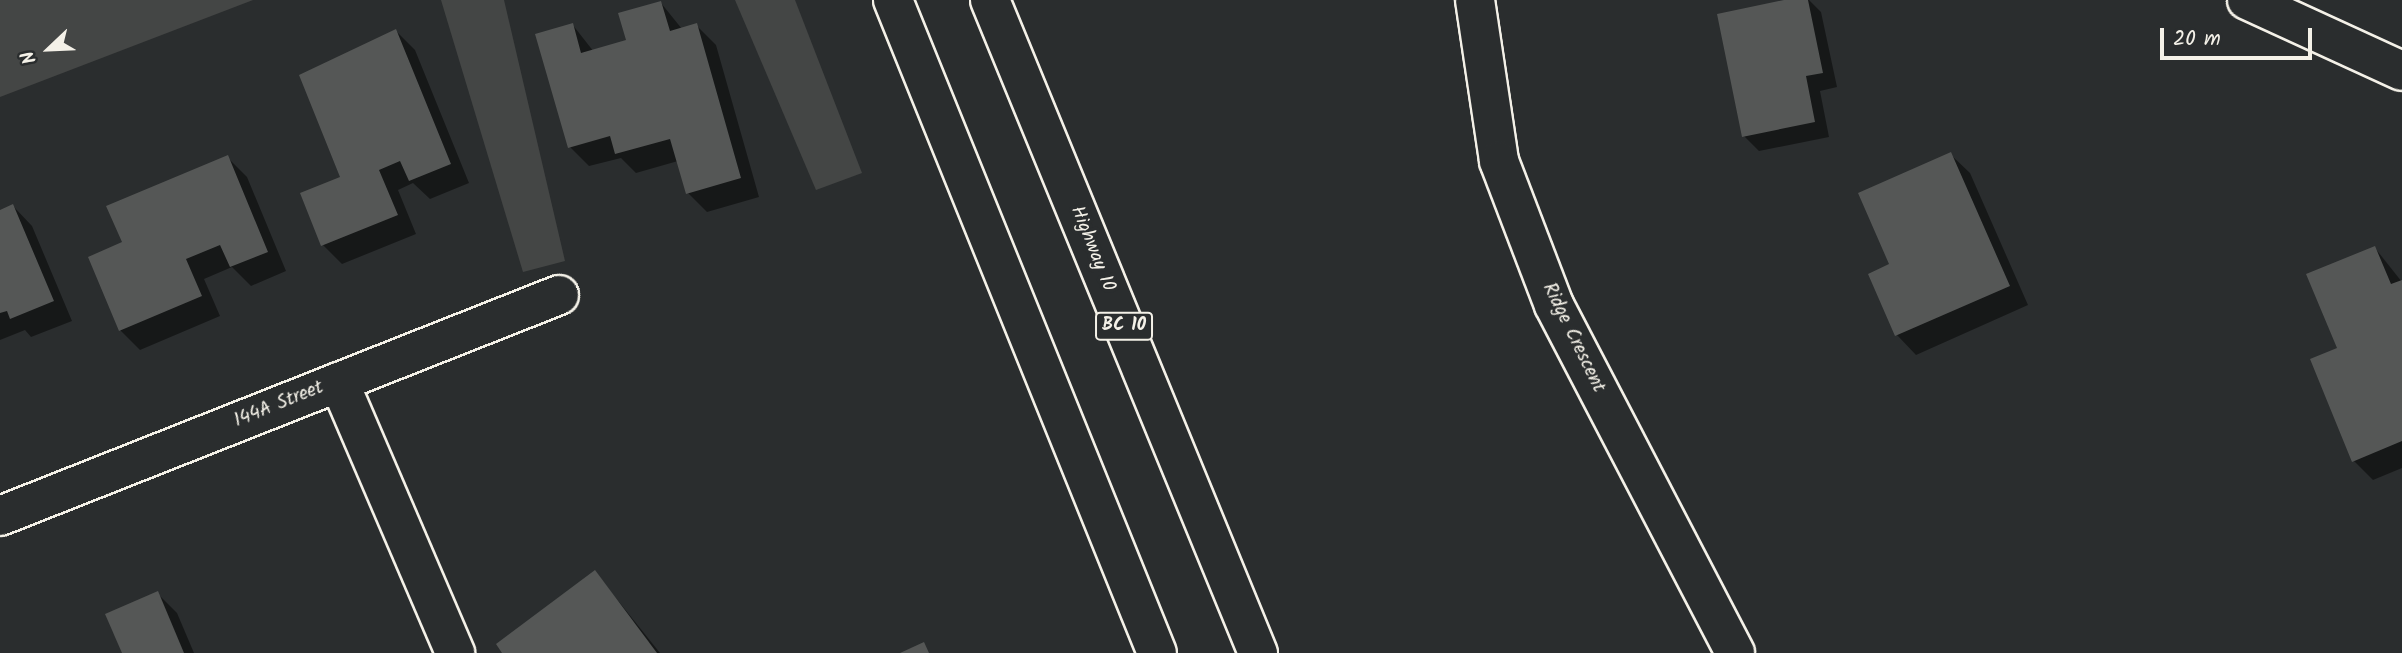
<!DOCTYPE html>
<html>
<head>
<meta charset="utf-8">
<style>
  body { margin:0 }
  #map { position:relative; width:2402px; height:653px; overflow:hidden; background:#2a2d2e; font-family:Kalam,sans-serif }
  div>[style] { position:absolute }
  .green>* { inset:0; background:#444645 }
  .shadow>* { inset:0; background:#0007 }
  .building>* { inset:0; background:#555756 }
  .roads { filter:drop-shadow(2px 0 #f4f1e8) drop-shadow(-2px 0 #f4f1e8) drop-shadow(0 2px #f4f1e8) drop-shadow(0 -2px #f4f1e8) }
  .minor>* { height:38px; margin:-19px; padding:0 19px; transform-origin:19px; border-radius:19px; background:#2a2d2e }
  .highway>* { height:38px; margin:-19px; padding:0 19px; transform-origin:19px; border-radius:19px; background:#2a2d2e }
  span { translate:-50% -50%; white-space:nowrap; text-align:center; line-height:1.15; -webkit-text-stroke:7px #2a2d2e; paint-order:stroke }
  .shield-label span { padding:2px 5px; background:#2a2d2e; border:2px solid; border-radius:5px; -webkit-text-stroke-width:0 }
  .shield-label { font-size:18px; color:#f4f1e8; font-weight:700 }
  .street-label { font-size:19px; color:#f4f1e8 }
  .north { position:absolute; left:14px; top:14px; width:70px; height:70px; -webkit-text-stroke:5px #2a2d2e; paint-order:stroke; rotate:247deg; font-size:19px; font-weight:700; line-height:28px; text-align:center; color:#f4f1e8 }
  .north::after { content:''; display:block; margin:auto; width:24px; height:32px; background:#f4f1e8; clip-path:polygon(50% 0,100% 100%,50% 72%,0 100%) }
  .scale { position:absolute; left:2160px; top:28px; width:152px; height:32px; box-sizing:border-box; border:4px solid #f4f1e8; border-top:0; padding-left:9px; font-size:21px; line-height:24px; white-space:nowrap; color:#f4f1e8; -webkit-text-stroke:5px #2a2d2e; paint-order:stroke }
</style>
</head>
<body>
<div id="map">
  <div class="green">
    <i style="clip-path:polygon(0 0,253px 0,0 97px)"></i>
    <i style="clip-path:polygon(441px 0,504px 0,565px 261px,523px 272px)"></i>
    <i style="clip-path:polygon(735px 0,795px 0,862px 173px,816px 190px)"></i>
  </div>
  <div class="shadow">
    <i style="clip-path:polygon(1793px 0,1809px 0,1821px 12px,1837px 87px,1820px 91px,1829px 137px,1759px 151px,1744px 136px)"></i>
    <i style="clip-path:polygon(661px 3px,682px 29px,696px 25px,716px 45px,759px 197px,707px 212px,688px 193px,678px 161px,636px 173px,621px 158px,589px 166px,570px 147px,572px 24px,594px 52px,629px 41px)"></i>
    <i style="clip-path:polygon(396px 31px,415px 50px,469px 183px,430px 199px,413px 183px,398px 190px,416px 234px,342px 264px,323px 245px)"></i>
    <i style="clip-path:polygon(1950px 154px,1970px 173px,2028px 305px,1916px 355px,1897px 335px,1870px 275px,1891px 265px)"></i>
    <i style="clip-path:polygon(227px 157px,247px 177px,286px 271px,251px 286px,232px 267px,204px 279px,220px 316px,140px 350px,120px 330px,124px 243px)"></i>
    <i style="clip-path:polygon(13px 206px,32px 226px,72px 321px,31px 337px,25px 330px,0 340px,0 212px)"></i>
    <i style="clip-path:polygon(2375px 248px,2402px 282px,2402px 468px,2373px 480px,2354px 461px,2339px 349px)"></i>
    <i style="clip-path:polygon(595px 572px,660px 653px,505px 653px)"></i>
    <i style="clip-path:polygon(157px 593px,177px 613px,194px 653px,124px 653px)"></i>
  </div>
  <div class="building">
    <i style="clip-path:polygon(1784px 0,1808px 0,1823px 73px,1806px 76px,1815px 122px,1742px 137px,1717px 14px)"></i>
    <i style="clip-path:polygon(661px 1px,670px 31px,697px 23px,741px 178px,686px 194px,670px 139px,615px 154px,610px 136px,568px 148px,535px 34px,573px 23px,581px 53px,626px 40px,618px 13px)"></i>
    <i style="clip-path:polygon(396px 29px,451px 164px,409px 181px,400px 161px,379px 170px,398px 215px,321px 246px,300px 193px,340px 177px,299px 75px)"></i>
    <i style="clip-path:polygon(1951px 152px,2010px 286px,1895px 336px,1868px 274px,1889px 264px,1858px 193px)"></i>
    <i style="clip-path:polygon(228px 155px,268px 252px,230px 267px,220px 245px,186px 259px,202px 296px,119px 331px,88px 257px,122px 242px,106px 206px)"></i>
    <i style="clip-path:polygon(13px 204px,54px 301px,10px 319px,7px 311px,0 313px,0 210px)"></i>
    <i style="clip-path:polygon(2375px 246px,2391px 284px,2402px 280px,2402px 441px,2352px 462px,2310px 359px,2337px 348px,2306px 274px)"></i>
    <i style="clip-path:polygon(595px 570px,657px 653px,502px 653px,496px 644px)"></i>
    <i style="clip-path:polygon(158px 591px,184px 653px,122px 653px,105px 614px)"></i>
    <i style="clip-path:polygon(924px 642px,929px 653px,900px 653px)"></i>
  </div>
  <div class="roads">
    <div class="minor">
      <i style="left:1475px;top:0;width:163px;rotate:81.5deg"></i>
      <i style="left:1499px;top:161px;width:154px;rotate:69.1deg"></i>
      <i style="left:1554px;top:305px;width:392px;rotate:62.5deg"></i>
      <i style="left:2247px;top:0;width:170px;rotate:24.6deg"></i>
      <i style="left:339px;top:382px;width:295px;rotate:66.8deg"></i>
      <i style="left:0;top:516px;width:601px;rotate:-21.57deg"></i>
    </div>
    <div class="highway">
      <i style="left:893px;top:0;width:704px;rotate:67.99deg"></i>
      <i style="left:990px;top:0;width:706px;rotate:67.69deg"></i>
    </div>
  </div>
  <div class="shield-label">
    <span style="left:1124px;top:326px">BC 10</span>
  </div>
  <div class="street-label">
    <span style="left:1092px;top:249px;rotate:68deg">Highway 10</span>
    <span style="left:1573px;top:338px;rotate:64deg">Ridge Crescent</span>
    <span style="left:279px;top:405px;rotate:-22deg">144A Street</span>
  </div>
  <div class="north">N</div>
  <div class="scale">20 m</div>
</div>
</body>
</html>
